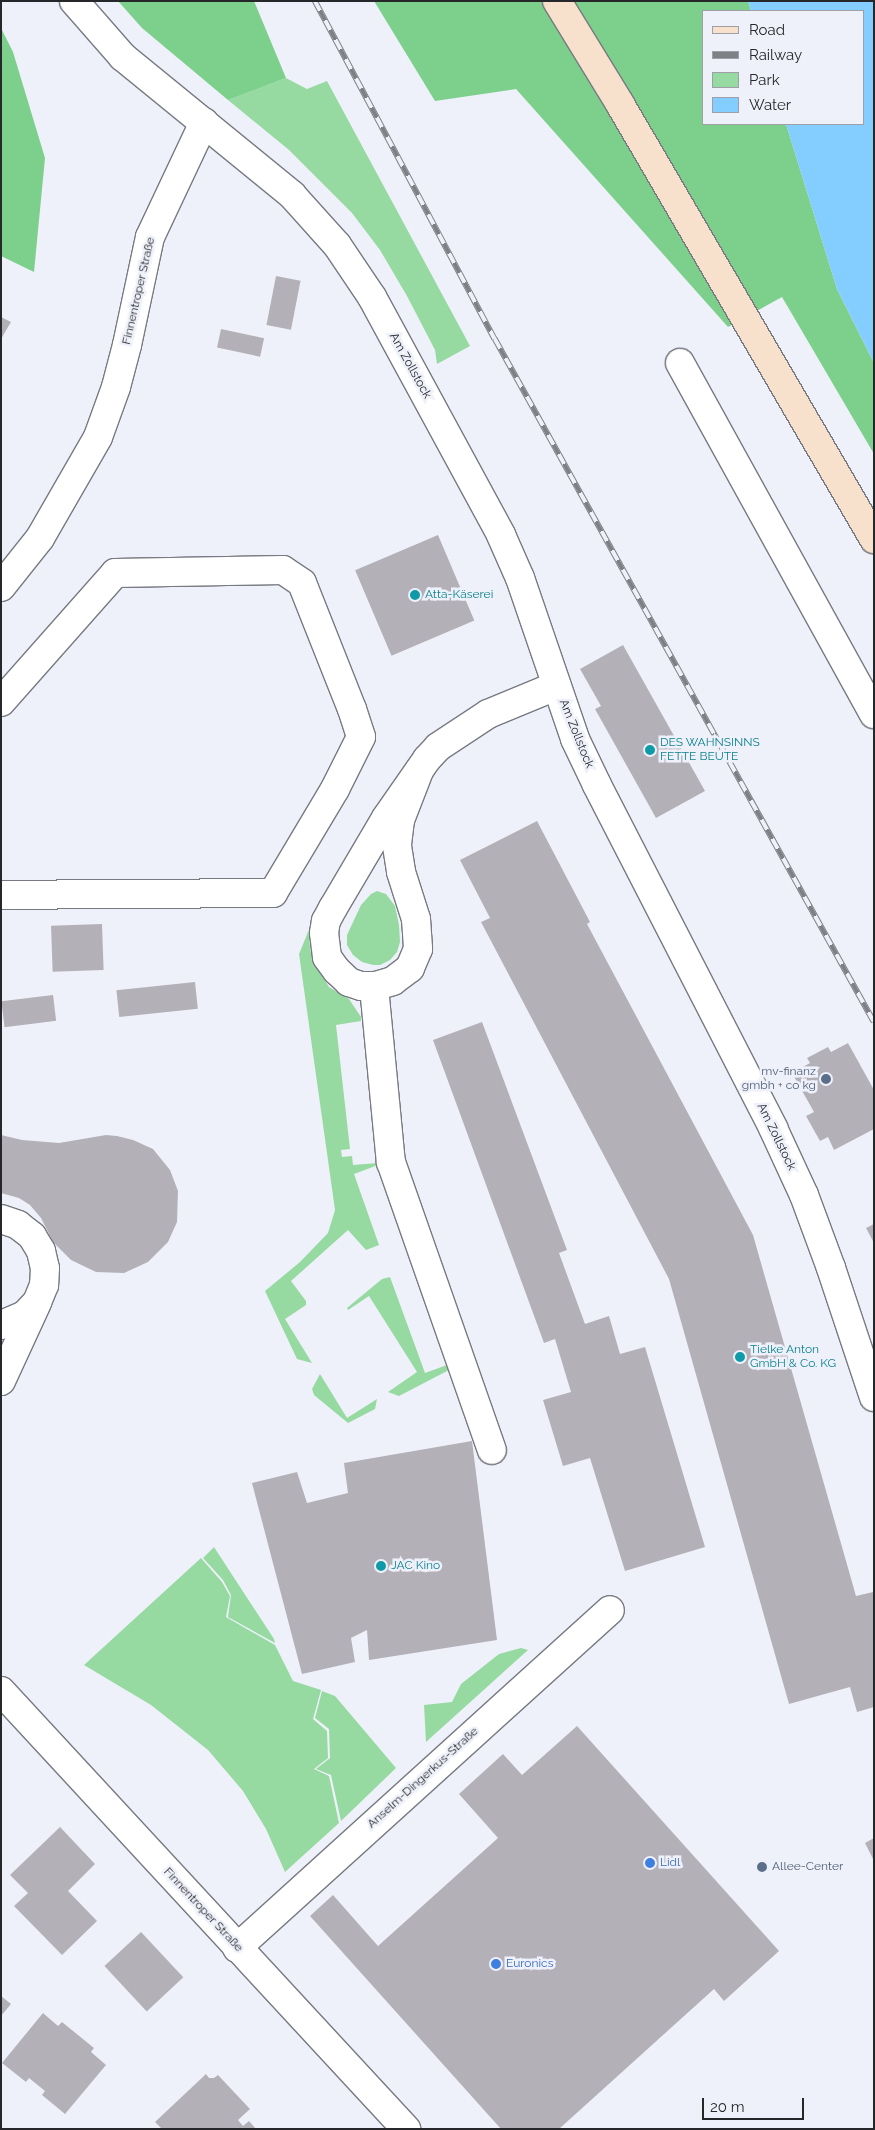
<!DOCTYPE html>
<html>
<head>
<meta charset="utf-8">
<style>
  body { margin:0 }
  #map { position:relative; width:875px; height:2130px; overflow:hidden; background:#eff1fa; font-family:Raleway,sans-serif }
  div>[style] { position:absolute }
  .green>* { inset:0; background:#96daa1 }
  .forest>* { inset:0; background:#7cd08c }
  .water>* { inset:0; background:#84cdff }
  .building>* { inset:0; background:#b4b0b8; transform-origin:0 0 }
  .roads { filter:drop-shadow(1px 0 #787a81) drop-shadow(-1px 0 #787a81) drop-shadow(0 1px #787a81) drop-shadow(0 -1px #787a81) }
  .minor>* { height:28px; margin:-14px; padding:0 14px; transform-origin:14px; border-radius:14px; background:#fff }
  .major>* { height:28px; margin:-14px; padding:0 14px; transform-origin:14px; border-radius:14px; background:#f7e1cd }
  .rail>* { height:5.5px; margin-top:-2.75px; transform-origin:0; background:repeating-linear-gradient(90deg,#eff1fa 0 11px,#7f8086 0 22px); box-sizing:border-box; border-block:1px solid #7f8086 }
  .dots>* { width:14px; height:14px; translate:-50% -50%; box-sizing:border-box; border:2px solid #eff1fa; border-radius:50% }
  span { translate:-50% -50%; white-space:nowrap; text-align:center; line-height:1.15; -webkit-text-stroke:5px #eff1fa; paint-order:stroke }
  .street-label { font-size:12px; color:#26272a }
  .culture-label { font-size:12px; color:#0d838f }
  .left { translate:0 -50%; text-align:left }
  .service-label { font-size:12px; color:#4e5e75 }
  .right { translate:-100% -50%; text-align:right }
  .shop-label { font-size:12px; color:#366cbe }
  .frame { position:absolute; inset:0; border:2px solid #26272a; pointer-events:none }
  .legend { position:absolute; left:702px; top:10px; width:162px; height:115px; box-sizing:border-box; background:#eff1fa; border:1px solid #9fa0a7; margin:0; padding:6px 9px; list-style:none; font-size:15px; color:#26272a }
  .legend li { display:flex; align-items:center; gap:10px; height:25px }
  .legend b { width:25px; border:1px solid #9fa0a7 }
  .scale { position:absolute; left:702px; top:2098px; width:102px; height:22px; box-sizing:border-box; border:2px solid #26272a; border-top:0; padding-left:6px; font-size:15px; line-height:18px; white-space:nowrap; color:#26272a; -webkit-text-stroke:4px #eff1fa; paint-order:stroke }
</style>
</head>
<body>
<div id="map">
  <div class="green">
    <i style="clip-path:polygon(286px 78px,307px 89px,327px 81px,470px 346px,437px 364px,435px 350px,407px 296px,380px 250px,352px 213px,289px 150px,228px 100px)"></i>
    <i style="clip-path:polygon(377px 891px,386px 894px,395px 906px,399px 925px,400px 942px,397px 952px,390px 960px,380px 965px,373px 965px,362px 962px,353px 955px,347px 945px,347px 935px,361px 905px,371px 894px)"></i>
    <i style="clip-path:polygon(317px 910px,309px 932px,310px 948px,314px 963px,329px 987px,349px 999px,361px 1017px,361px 1021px,336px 1025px,350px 1149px,341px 1150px,342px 1157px,352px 1156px,353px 1165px,378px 1163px,378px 1165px,354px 1174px,379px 1245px,366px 1250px,348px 1230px,291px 1281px,306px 1301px,306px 1305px,285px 1319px,312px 1363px,297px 1359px,265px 1291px,300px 1262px,328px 1233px,335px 1210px,299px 954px)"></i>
    <i style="clip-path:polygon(390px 1277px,425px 1373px,447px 1365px,449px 1370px,399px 1396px,388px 1392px,417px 1372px,369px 1296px,348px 1310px,347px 1308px,382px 1279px)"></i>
    <i style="clip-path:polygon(320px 1374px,347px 1418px,377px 1399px,375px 1409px,348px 1423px,314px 1395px,312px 1389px)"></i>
    <i style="clip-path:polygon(214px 1547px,274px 1639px,275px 1643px,228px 1617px,231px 1595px,223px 1580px,203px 1558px)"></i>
    <i style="clip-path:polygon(201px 1558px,222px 1582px,230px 1596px,226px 1617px,275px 1645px,293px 1681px,321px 1690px,313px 1719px,327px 1731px,328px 1758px,314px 1769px,329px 1776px,339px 1823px,285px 1872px,266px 1829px,243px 1791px,208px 1750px,151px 1705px,84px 1665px)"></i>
    <i style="clip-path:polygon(521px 1648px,528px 1650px,426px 1742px,424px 1705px,452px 1702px,461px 1684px,499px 1654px)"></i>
    <i style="clip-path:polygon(322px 1691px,335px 1696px,396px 1768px,341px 1821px,331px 1775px,316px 1769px,330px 1758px,329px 1729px,315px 1718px)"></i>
  </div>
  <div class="forest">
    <i style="clip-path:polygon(118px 1px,254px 1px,286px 78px,228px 100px,142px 28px)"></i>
    <i style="clip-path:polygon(374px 1px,748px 1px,751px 11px,704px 11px,704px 124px,786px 124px,837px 289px,874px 363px,874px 454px,782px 297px,728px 327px,516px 89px,435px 101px)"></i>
    <i style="clip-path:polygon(1px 28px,13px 52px,45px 158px,34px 272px,1px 256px)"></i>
  </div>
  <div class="water">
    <i style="clip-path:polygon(748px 1px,874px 1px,874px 363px,837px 289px,786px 124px,864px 124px,864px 11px,751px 11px)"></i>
  </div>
  <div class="building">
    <i style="left:276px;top:276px;width:25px;height:50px;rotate:11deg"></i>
    <i style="clip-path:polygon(1px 317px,11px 322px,1px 339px)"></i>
    <i style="left:221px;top:329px;width:44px;height:19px;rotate:12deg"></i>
    <i style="left:438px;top:535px;width:93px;height:90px;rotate:67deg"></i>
    <i style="clip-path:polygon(623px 645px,705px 791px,656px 818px,595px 709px,601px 706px,580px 669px)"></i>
    <i style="clip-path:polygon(537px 821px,590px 922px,587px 924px,753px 1235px,856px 1596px,873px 1592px,874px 1596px,874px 1707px,857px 1712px,850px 1687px,789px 1704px,669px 1279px,481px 922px,490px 918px,460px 860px)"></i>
    <i style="left:102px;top:924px;width:46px;height:51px;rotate:88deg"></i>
    <i style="left:195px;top:982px;width:27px;height:79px;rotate:84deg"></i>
    <i style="left:53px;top:995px;width:26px;height:52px;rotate:83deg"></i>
    <i style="clip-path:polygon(482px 1022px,567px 1250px,559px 1253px,585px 1324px,609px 1316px,620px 1354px,645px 1347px,705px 1547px,625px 1571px,590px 1458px,563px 1466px,543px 1400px,571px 1392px,555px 1339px,544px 1343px,433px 1040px)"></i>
    <i style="clip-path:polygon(848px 1043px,874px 1090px,874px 1129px,834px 1150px,828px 1137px,820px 1141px,806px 1116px,814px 1112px,792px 1073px,810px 1063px,807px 1058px,828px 1047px,831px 1052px)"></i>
    <i style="clip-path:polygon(1px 1135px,22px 1140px,59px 1143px,106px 1135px,117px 1136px,133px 1140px,153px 1149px,170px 1170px,178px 1191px,177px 1222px,168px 1242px,148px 1262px,124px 1273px,96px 1272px,71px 1260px,53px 1242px,41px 1218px,30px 1205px,19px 1198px,1px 1193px)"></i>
    <i style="clip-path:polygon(874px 1224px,874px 1243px,866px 1228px)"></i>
    <i style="clip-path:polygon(472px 1441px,497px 1640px,369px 1660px,367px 1630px,351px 1638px,355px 1662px,302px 1674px,252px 1483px,297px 1472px,307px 1503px,348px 1493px,344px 1463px)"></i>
    <i style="clip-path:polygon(577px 1726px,779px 1951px,724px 2001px,714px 1989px,559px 2129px,501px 2129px,310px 1916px,333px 1895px,378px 1946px,498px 1838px,459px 1794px,503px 1754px,522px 1775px)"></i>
    <i style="clip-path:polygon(60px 1827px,95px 1864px,68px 1891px,97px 1921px,62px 1955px,14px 1906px,28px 1893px,10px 1875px)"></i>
    <i style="clip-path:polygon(874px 1838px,874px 1861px,865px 1843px)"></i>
    <i style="left:141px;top:1932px;width:62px;height:50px;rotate:47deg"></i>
    <i style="clip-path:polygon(1px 1996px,11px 2004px,1px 2016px)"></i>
    <i style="clip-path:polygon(43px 2013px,58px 2026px,62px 2022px,94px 2048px,91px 2052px,106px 2065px,65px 2114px,42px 2095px,45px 2091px,29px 2078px,26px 2082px,2px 2063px)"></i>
    <i style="clip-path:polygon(206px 2074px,209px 2078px,214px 2078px,218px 2075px,250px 2109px,238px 2120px,243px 2126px,249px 2121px,256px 2129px,162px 2129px,155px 2122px)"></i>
  </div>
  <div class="roads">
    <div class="minor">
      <i style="left:74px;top:1px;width:74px;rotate:48.8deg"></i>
      <i style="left:123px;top:57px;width:218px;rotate:39.2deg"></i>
      <i style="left:292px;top:195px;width:67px;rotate:48deg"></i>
      <i style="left:337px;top:245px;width:63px;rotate:56.1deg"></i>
      <i style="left:372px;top:297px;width:271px;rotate:61.5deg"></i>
      <i style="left:501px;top:535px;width:47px;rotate:66.2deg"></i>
      <i style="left:520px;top:578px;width:170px;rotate:71.1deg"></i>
      <i style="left:575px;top:739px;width:51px;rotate:64.4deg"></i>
      <i style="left:597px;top:785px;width:386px;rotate:62.8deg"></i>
      <i style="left:773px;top:1128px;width:74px;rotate:65.2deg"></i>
      <i style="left:804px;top:1195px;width:78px;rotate:69.7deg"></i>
      <i style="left:831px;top:1268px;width:136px;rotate:71.6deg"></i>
      <i style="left:680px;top:363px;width:401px;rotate:61.1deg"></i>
      <i style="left:1px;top:587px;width:63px;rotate:-51.5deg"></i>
      <i style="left:40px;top:538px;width:116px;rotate:-60.1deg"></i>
      <i style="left:98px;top:437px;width:53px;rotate:-70.2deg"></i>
      <i style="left:116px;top:387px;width:43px;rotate:-75.3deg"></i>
      <i style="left:127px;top:345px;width:110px;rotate:-78deg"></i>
      <i style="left:150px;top:237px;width:127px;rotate:-64.8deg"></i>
      <i style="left:1px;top:702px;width:172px;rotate:-48.5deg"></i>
      <i style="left:115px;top:573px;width:168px;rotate:-1deg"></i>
      <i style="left:283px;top:570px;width:23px;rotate:34deg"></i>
      <i style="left:302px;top:583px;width:136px;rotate:68.4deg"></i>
      <i style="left:352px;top:709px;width:29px;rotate:72deg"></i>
      <i style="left:361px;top:737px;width:58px;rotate:116.6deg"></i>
      <i style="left:335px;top:789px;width:121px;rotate:120.8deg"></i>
      <i style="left:273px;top:893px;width:272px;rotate:179.6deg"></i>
      <i style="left:419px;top:771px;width:53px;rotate:111.2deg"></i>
      <i style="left:400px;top:820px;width:26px;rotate:97deg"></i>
      <i style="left:397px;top:846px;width:26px;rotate:81deg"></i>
      <i style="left:401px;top:872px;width:49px;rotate:72.3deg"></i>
      <i style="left:416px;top:919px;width:30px;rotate:86deg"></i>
      <i style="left:418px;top:949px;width:21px;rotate:113deg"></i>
      <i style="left:410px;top:968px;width:21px;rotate:143deg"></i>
      <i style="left:393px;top:981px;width:18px;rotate:164deg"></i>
      <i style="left:376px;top:986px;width:15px;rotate:180deg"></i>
      <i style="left:361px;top:986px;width:13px;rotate:-162deg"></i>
      <i style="left:349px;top:982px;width:16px;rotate:-137deg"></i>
      <i style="left:337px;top:971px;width:17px;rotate:-126deg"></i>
      <i style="left:327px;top:957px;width:24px;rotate:-97deg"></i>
      <i style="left:324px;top:933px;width:12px;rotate:-81deg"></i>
      <i style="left:326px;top:921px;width:15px;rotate:-62deg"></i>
      <i style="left:333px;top:908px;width:104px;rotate:-59.5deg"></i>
      <i style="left:386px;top:818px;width:72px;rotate:-55.2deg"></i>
      <i style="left:427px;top:759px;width:16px;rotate:-47deg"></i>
      <i style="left:438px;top:747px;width:60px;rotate:-33.4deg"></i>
      <i style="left:488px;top:714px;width:74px;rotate:-22.4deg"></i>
      <i style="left:374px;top:987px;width:176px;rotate:84.5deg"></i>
      <i style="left:391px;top:1162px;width:305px;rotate:70.7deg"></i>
      <i style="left:1px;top:1219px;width:18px;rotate:19deg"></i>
      <i style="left:18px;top:1225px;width:18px;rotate:38deg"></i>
      <i style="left:32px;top:1236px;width:17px;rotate:59deg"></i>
      <i style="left:41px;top:1251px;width:17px;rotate:77deg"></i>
      <i style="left:45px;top:1268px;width:17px;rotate:93deg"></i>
      <i style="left:44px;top:1285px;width:18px;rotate:112deg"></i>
      <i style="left:37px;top:1302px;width:18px;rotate:133deg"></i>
      <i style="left:25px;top:1315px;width:26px;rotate:157deg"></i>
      <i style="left:1px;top:1381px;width:84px;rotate:-65.3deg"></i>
      <i style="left:1px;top:1691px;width:597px;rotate:47.24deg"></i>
      <i style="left:237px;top:1948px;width:503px;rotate:-42.18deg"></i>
    </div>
    <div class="major">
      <i style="left:557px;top:1px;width:121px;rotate:58.5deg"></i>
      <i style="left:620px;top:104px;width:504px;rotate:59.72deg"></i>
    </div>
  </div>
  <div class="rail">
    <i style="left:315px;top:1px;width:383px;rotate:62deg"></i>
    <i style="left:495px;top:339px;width:781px;rotate:60.97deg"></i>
  </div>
  <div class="dots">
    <i style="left:415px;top:595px;background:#0f9aa8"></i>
    <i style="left:650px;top:750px;background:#0f9aa8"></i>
    <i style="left:826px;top:1079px;background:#5c6f8a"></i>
    <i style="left:740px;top:1357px;background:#0f9aa8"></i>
    <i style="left:381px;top:1566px;background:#0f9aa8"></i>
    <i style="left:650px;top:1863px;background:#3f7fe0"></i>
    <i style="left:762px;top:1867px;background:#5c6f8a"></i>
    <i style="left:496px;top:1964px;background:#3f7fe0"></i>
  </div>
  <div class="street-label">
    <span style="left:139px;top:291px;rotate:-77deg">Finnentroper Straße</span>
    <span style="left:410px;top:366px;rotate:61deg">Am Zollstock</span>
    <span style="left:576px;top:734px;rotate:68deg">Am Zollstock</span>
    <span style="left:776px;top:1137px;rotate:64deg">Am Zollstock</span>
    <span style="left:423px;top:1778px;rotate:-42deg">Anselm-Dingerkus-Straße</span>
    <span style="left:203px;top:1910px;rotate:47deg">Finnentroper Straße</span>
  </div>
  <div class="culture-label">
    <span class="left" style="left:425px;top:595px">Atta-Käserei</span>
    <span class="left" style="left:660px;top:750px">DES WAHNSINNS<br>FETTE BEUTE</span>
    <span class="left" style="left:750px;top:1357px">Tielke Anton<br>GmbH &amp; Co. KG</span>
    <span class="left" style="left:391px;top:1566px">JAC Kino</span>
  </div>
  <div class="service-label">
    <span class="right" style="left:816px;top:1079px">mv-finanz<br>gmbh + co kg</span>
    <span class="left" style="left:772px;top:1867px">Allee-Center</span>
  </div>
  <div class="shop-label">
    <span class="left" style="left:660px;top:1863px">Lidl</span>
    <span class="left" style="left:506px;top:1964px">Euronics</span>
  </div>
  <div class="frame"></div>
  <ul class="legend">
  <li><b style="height:6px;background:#f7e1cd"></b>Road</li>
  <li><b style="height:6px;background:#7f8086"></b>Railway</li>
  <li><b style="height:14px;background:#96daa1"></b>Park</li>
  <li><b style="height:14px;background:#84cdff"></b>Water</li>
  </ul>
  <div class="scale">20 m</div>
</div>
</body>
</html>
